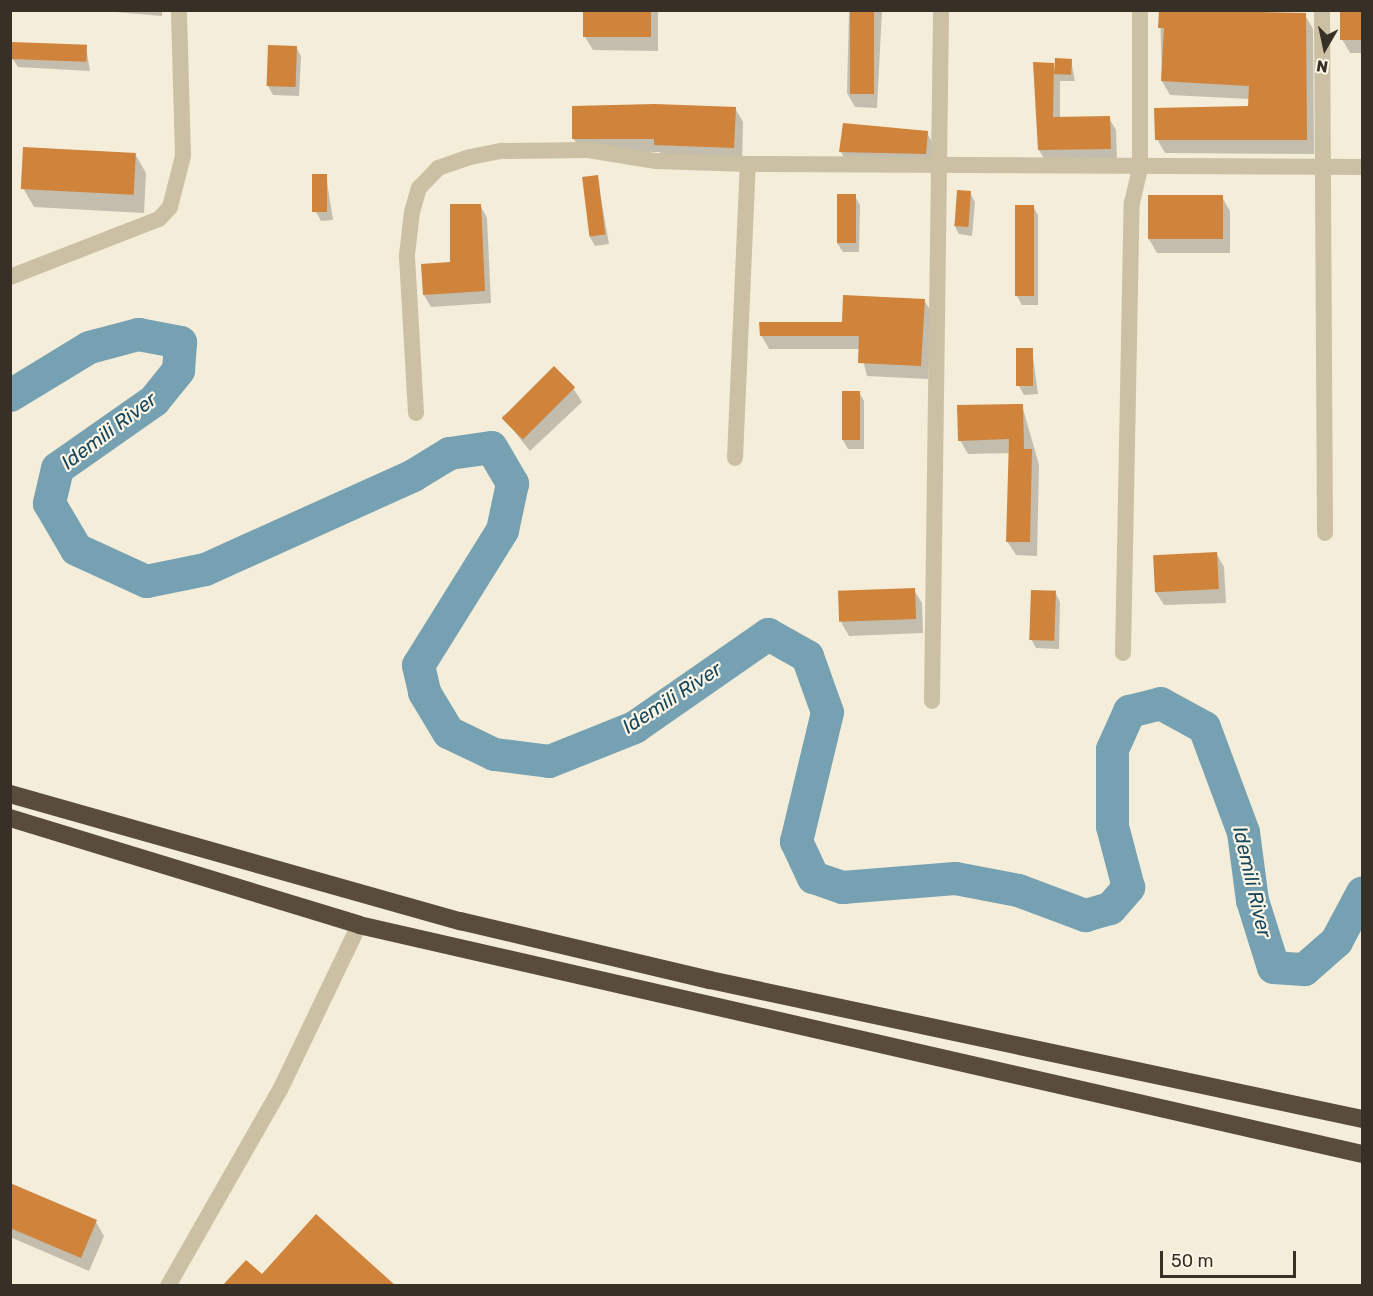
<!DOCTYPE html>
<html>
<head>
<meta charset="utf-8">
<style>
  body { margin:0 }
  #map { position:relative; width:1373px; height:1296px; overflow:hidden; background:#f3edd9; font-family:Rubik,sans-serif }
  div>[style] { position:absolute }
  .shadow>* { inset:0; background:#0003 }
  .river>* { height:33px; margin:-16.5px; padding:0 16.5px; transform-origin:16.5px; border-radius:16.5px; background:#76a1b3 }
  .building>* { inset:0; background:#cf833b; transform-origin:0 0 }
  .street>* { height:16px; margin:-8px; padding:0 8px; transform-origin:8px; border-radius:8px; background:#ccc0a4 }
  .highway>* { height:18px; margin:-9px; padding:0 9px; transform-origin:9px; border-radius:9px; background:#594c3d }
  span { translate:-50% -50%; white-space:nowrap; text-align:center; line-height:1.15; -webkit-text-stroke:4.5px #fbf6e6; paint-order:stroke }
  .water-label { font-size:20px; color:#19475c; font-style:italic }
  .frame { position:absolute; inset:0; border:12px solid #373026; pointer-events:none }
  .north { position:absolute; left:1295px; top:18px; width:60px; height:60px; -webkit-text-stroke:4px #fbf6e6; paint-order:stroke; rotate:189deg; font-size:16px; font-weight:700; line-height:24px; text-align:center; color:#373026 }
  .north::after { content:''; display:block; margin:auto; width:21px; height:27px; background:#373026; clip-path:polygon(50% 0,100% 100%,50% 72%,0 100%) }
  .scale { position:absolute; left:1160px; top:1251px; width:136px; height:27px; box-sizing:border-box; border:3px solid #373026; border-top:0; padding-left:8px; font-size:18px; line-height:21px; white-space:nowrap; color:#373026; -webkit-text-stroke:4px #fbf6e6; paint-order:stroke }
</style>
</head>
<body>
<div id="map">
  <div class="shadow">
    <i style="clip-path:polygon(92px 10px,162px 10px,162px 16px)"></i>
    <i style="clip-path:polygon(585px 10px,658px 10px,658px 51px,593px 50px,585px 37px)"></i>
    <i style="clip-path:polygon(849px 10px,882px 10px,877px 108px,855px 107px,847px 93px)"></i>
    <i style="clip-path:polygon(1160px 10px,1305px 15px,1313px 29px,1314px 154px,1165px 153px,1157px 139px,1250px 107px,1250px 99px,1170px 95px,1162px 81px)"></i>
    <i style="clip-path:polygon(1342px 10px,1362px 10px,1362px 53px,1350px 53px,1342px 39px)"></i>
    <i style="clip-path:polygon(86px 47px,90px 71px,18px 67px,12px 58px)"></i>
    <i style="clip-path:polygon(296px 47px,301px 56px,299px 96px,273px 95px,268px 86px)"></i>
    <i style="clip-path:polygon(1071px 60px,1075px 81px,1060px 81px,1060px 119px,1109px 118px,1116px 130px,1117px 161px,1046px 162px,1039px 150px,1053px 64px,1055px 69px)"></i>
    <i style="clip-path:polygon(735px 108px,743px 122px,742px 161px,663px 159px,660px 152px,582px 152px,573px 138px)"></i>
    <i style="clip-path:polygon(844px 124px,927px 133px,935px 147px,933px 168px,849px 166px,841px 152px)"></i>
    <i style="clip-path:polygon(135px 154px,146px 173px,144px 213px,34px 207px,23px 188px)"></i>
    <i style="clip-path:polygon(326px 175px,333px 220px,321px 221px,316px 212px)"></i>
    <i style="clip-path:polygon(597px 176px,609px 244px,595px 246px,590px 237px)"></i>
    <i style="clip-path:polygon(970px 193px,975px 202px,972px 236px,959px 234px,954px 225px)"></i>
    <i style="clip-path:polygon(855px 196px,860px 205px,859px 252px,843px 252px,837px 243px)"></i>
    <i style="clip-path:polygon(1222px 197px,1230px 211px,1230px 253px,1157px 253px,1149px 239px)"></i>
    <i style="clip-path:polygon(480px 205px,487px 218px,491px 303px,431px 307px,424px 295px,452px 263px)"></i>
    <i style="clip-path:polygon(1033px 206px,1038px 215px,1038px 305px,1022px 305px,1017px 296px)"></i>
    <i style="clip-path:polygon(924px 300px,932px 313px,928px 379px,867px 376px,860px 349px,769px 349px,761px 335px,844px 323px)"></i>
    <i style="clip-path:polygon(1032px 349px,1038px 394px,1024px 395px,1019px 386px)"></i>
    <i style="clip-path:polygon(573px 388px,582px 402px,530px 451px,502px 416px)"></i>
    <i style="clip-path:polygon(859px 392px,864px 401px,864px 449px,848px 449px,843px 440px)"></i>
    <i style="clip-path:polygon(1022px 405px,1039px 465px,1037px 556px,1016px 555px,1007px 541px,1010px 453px,968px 454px,960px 440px)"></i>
    <i style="clip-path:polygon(1216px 553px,1224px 567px,1226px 603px,1164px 605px,1155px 591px)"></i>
    <i style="clip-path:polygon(914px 590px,922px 603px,923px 633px,849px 636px,841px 622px)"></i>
    <i style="clip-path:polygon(1055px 592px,1060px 602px,1059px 649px,1036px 648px,1031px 639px)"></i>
    <i style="clip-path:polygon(14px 1186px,96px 1222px,104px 1236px,89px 1271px,10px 1237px)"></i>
  </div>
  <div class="river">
    <i style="left:10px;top:395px;width:92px;rotate:-31.3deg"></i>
    <i style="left:89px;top:347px;width:51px;rotate:-14.9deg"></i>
    <i style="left:138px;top:334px;width:43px;rotate:10.8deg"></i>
    <i style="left:180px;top:342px;width:28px;rotate:94deg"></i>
    <i style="left:178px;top:370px;width:38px;rotate:129deg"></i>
    <i style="left:154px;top:400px;width:118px;rotate:145deg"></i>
    <i style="left:57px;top:468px;width:36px;rotate:103deg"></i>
    <i style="left:49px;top:503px;width:53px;rotate:59.6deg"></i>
    <i style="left:76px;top:549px;width:77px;rotate:24.6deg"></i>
    <i style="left:146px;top:581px;width:60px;rotate:-11.5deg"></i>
    <i style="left:205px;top:569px;width:228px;rotate:-24.3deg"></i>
    <i style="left:413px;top:475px;width:42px;rotate:-31.4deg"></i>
    <i style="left:449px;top:453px;width:42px;rotate:-8.1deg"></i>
    <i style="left:491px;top:447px;width:42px;rotate:59.7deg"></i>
    <i style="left:512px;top:483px;width:48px;rotate:102deg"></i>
    <i style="left:502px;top:530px;width:159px;rotate:121.9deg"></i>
    <i style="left:418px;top:665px;width:28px;rotate:77deg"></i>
    <i style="left:424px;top:692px;width:47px;rotate:59deg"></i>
    <i style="left:448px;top:732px;width:51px;rotate:25.6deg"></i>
    <i style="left:494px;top:754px;width:55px;rotate:7.3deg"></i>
    <i style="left:549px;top:761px;width:92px;rotate:-21.8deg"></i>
    <i style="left:634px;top:727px;width:163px;rotate:-34.8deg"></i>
    <i style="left:768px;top:634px;width:45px;rotate:29.4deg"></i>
    <i style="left:807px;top:656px;width:59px;rotate:70.3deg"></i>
    <i style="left:827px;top:712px;width:133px;rotate:103.5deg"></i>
    <i style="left:796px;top:841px;width:40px;rotate:65deg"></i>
    <i style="left:813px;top:877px;width:31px;rotate:19deg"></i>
    <i style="left:842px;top:887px;width:113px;rotate:-4.6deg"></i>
    <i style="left:955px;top:878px;width:64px;rotate:10.8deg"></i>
    <i style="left:1018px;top:890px;width:72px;rotate:20.5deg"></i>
    <i style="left:1085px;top:915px;width:26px;rotate:-16deg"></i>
    <i style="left:1110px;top:908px;width:28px;rotate:-49deg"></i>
    <i style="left:1128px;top:887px;width:63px;rotate:-104.7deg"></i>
    <i style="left:1112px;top:826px;width:77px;rotate:-90deg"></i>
    <i style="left:1112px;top:749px;width:42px;rotate:-65.9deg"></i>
    <i style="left:1129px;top:711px;width:32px;rotate:-14deg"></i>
    <i style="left:1160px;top:703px;width:50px;rotate:28.6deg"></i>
    <i style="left:1204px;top:727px;width:112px;rotate:69.6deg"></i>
    <i style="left:1243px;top:832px;width:69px;rotate:82.5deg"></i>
    <i style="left:1252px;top:900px;width:70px;rotate:72.6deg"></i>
    <i style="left:1273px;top:967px;width:31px;rotate:4deg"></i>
    <i style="left:1304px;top:969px;width:43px;rotate:-41.2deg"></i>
    <i style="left:1336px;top:941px;width:55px;rotate:-62deg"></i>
  </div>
  <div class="building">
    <i style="left:583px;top:10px;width:68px;height:27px"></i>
    <i style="left:850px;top:10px;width:24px;height:84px"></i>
    <i style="clip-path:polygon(1159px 10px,1306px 13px,1307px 140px,1155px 140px,1154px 108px,1248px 106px,1249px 86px,1161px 81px,1164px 28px,1158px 28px)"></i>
    <i style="left:1340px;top:10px;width:22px;height:30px"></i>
    <i style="left:11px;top:42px;width:76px;height:17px;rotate:2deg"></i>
    <i style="left:268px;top:45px;width:29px;height:41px;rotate:2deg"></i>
    <i style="left:1055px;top:58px;width:17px;height:16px;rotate:3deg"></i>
    <i style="clip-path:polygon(1033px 62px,1054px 63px,1053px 117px,1110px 116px,1111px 149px,1038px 150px)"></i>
    <i style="clip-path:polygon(655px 104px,736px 107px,734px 148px,654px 145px,654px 139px,572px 139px,572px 106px)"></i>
    <i style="clip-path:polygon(843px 123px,928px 131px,926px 154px,839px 152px)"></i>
    <i style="left:23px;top:147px;width:113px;height:42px;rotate:3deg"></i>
    <i style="left:312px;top:174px;width:15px;height:38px"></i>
    <i style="left:598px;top:175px;width:60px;height:16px;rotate:83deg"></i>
    <i style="left:957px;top:190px;width:14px;height:36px;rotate:4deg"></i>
    <i style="left:837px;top:194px;width:19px;height:49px"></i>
    <i style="left:1148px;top:195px;width:75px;height:44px"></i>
    <i style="clip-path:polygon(450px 204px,481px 204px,485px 291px,423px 295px,421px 264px,450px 262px)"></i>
    <i style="left:1015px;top:205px;width:19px;height:91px"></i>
    <i style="clip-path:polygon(843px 295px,925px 299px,921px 366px,858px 363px,859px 336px,760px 336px,759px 322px,842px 322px)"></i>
    <i style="left:1016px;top:348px;width:17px;height:38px"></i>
    <i style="left:554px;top:366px;width:30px;height:74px;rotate:45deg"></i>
    <i style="left:842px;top:391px;width:18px;height:49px"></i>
    <i style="clip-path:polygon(1023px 404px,1024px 449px,1032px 449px,1030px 542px,1006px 542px,1009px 439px,958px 441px,957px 405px)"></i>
    <i style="left:1217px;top:552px;width:37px;height:64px;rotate:87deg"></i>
    <i style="left:915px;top:588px;width:31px;height:77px;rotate:88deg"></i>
    <i style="left:1031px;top:590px;width:25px;height:50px;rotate:2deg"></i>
    <i style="clip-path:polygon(10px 1183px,97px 1220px,81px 1258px,10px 1228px)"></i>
    <i style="clip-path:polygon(316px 1214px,396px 1286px,222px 1286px,246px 1260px,262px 1274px)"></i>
  </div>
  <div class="street">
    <i style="left:1322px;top:10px;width:523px;rotate:89.67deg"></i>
    <i style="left:10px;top:277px;width:160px;rotate:-21.3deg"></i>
    <i style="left:159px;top:219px;width:16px;rotate:-47deg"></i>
    <i style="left:170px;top:207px;width:53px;rotate:-75.7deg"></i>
    <i style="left:183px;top:156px;width:146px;rotate:-91.6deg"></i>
    <i style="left:416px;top:413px;width:158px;rotate:-93.3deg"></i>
    <i style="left:407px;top:255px;width:43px;rotate:-83.4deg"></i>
    <i style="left:412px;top:212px;width:25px;rotate:-74deg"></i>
    <i style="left:419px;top:188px;width:28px;rotate:-46deg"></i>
    <i style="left:438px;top:168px;width:34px;rotate:-19deg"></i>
    <i style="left:470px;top:157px;width:33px;rotate:-11deg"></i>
    <i style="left:502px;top:151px;width:86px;rotate:-0.7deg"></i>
    <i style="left:588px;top:150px;width:69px;rotate:9.2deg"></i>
    <i style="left:656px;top:161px;width:92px;rotate:1.9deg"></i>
    <i style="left:748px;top:164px;width:614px;rotate:0.28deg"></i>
    <i style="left:735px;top:458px;width:294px;rotate:-87.5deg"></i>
    <i style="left:1123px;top:653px;width:450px;rotate:-88.9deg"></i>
    <i style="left:1132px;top:203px;width:37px;rotate:-77deg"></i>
    <i style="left:1140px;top:167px;width:157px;rotate:-90deg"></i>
    <i style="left:932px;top:701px;width:691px;rotate:-89.25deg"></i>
    <i style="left:168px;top:1286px;width:226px;rotate:-60.3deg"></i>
    <i style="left:280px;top:1090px;width:183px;rotate:-64.4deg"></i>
  </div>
  <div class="highway">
    <i style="left:10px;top:794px;width:468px;rotate:15.8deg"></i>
    <i style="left:460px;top:921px;width:257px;rotate:13.3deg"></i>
    <i style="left:710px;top:980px;width:667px;rotate:12.03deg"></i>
    <i style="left:10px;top:818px;width:365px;rotate:17deg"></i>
    <i style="left:359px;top:925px;width:1029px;rotate:12.86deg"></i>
  </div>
  <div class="water-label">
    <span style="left:109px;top:431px;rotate:-37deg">Idemili River</span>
    <span style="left:672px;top:698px;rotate:-33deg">Idemili River</span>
    <span style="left:1252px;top:882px;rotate:77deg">Idemili River</span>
  </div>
  <div class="frame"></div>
  <div class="north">N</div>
  <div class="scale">50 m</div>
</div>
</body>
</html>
